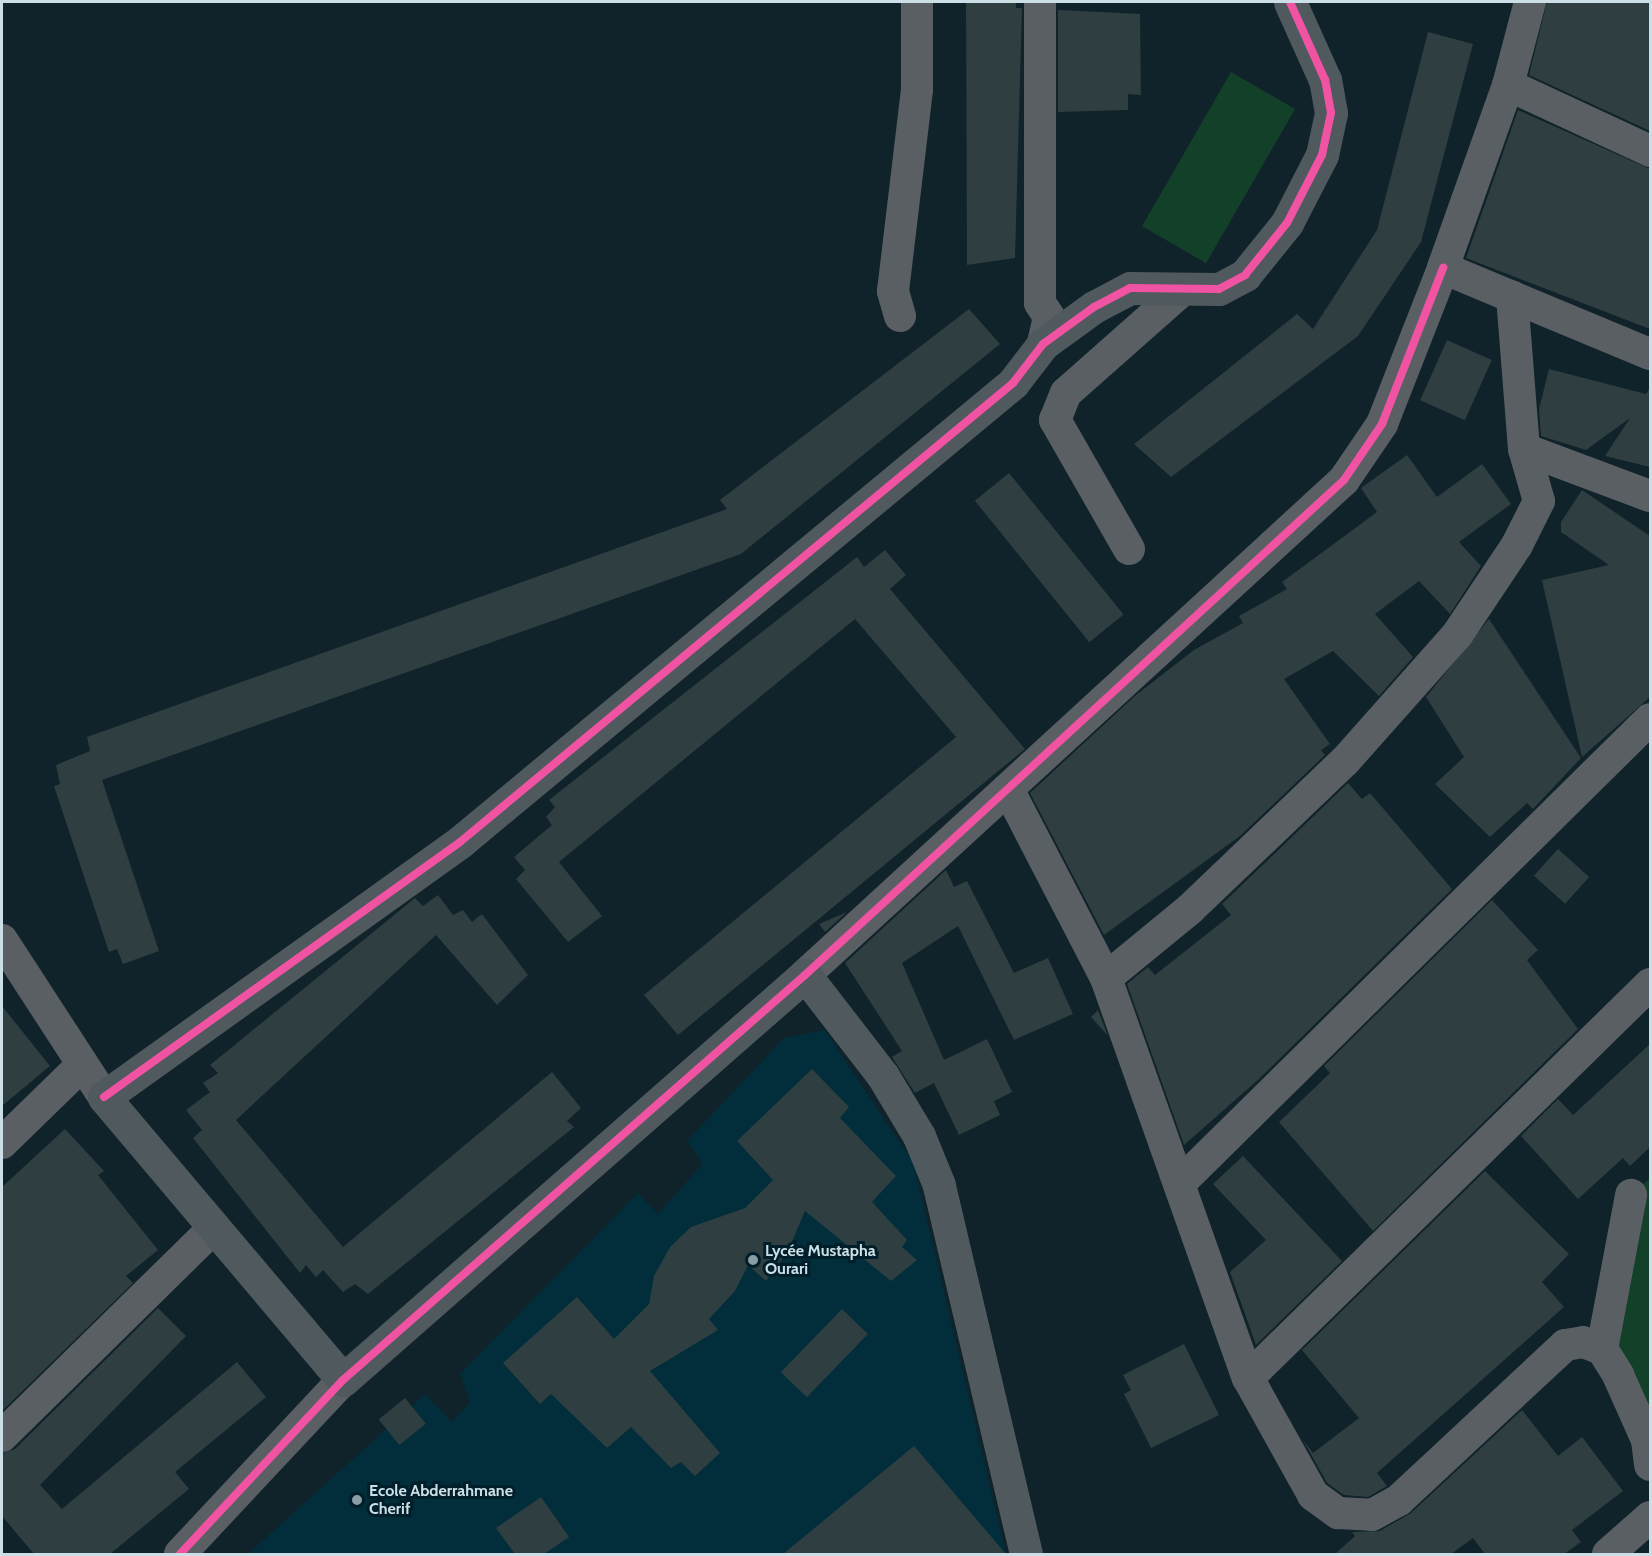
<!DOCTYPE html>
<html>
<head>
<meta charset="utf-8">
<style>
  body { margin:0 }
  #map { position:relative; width:1652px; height:1556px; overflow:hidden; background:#10232a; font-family:Cabin,sans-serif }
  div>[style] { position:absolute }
  .built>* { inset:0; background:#022e3b }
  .green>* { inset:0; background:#134028; transform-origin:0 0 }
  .building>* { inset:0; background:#2e3e41; transform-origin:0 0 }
  .street>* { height:32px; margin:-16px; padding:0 16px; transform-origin:16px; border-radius:16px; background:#5a5f64 }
  .secondary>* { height:33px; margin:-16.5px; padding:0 16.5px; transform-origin:16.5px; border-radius:16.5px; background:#4f595e }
  .cycleway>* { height:8px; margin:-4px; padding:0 4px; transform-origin:4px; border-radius:4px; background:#f153a3 }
  .dots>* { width:16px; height:16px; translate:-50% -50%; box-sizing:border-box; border:3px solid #001f2a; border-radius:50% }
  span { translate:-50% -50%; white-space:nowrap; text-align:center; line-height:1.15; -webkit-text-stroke:6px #001f2a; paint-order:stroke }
  .poi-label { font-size:16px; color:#ccdfe6; font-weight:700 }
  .left { translate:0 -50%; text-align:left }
  .frame { position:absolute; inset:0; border:3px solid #ccdfe6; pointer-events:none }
</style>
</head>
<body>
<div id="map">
  <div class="built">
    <i style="clip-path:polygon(825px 1030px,913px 1162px,1006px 1554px,248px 1554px,425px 1394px,452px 1422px,470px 1402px,460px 1374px,638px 1193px,658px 1214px,703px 1163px,687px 1141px,784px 1038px)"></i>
  </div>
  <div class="green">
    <i style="left:1231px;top:72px;width:74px;height:178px;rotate:30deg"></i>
    <i style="clip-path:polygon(1650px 1178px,1650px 1448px,1618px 1375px,1618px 1244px,1631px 1195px)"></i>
  </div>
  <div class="building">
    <i style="clip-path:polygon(966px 2px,1016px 2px,1016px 8px,1022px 8px,1015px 258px,967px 265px)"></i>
    <i style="clip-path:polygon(1547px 2px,1650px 2px,1650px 131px,1529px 75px)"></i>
    <i style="clip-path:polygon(1058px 10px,1140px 14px,1141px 95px,1128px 94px,1128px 110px,1058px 112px)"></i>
    <i style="clip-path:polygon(1428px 32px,1473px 44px,1421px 242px,1358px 336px,1171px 477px,1134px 444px,1297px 314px,1313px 329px,1377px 230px)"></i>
    <i style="clip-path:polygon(1518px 110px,1650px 169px,1650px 329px,1466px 258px)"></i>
    <i style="clip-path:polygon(969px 309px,1000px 344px,741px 554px,102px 780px,159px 951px,123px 964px,117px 949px,109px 952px,54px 786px,60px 784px,56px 765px,90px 751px,87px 737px,727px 509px,720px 500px)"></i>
    <i style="left:1447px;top:340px;width:49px;height:66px;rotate:24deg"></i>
    <i style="clip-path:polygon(1549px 369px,1646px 394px,1650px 387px,1650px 467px,1605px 456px,1630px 418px,1586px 450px,1541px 436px,1539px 409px)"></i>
    <i style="clip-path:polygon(1407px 455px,1437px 497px,1482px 464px,1511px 504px,1459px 542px,1481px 566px,1450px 614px,1419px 581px,1375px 614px,1413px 657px,1379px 696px,1333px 651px,1284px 679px,1330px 744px,1321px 750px,1325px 755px,1240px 836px,1104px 935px,1030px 793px,1136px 695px,1194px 650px,1243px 623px,1239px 616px,1287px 589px,1282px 582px,1377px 512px,1361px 488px)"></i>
    <i style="left:1009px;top:473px;width:182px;height:44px;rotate:51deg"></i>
    <i style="clip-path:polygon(1582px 490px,1650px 536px,1650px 697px,1582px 757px,1542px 580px,1609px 565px,1561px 532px,1561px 522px)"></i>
    <i style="clip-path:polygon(885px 550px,906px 575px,890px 589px,1025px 749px,678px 1035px,644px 995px,956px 737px,855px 619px,559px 862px,602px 916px,568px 942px,516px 879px,525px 870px,514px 857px,552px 825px,546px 817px,555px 807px,549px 800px,857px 557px,864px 567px)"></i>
    <i style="clip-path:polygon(1489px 619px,1581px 758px,1533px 809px,1527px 803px,1490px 837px,1435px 784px,1464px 757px,1426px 697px)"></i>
    <i style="clip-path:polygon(1348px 783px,1362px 799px,1370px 793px,1452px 889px,1259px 1079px,1184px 1145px,1127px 984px,1148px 967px,1155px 975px,1231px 915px,1222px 904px)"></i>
    <i style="left:1558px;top:849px;width:42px;height:36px;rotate:42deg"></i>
    <i style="clip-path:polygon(946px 870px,954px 887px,967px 881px,1014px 973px,1048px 958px,1073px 1014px,1014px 1040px,958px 926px,902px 963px,944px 1060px,987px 1039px,1012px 1092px,994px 1101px,1000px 1115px,959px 1135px,934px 1083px,915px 1093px,892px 1057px,902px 1051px,845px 963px)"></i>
    <i style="clip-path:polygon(438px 895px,453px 915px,463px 910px,472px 922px,482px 914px,528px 975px,497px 1005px,436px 935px,236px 1120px,343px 1247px,552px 1072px,581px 1108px,567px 1121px,574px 1127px,368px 1294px,355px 1284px,343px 1292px,323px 1270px,316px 1277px,306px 1265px,300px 1273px,193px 1138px,202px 1130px,186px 1110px,210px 1092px,203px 1083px,218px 1073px,210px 1065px,415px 898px,423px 906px)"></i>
    <i style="clip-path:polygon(1492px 900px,1538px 950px,1527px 960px,1578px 1029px,1373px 1231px,1279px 1122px,1330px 1073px,1324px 1066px)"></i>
    <i style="clip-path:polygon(847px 912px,825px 932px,819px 924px)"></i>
    <i style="clip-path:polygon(2px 1006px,50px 1066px,2px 1106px)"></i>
    <i style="clip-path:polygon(1098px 1010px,1108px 1036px,1091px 1017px)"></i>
    <i style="clip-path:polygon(1650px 1044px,1650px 1147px,1630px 1166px,1623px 1158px,1578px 1199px,1521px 1136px,1558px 1099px,1573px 1115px)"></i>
    <i style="clip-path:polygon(812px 1069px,849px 1107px,840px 1118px,896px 1176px,872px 1202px,907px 1240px,902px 1247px,917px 1260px,891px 1281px,805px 1211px,788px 1251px,766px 1281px,748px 1265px,735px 1291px,709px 1319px,718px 1330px,650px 1371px,720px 1453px,695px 1476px,681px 1462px,671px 1468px,631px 1427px,607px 1448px,551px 1394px,540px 1404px,503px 1363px,577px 1297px,614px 1339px,649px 1304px,654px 1276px,670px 1247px,691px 1227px,745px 1208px,773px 1180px,737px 1141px)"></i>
    <i style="clip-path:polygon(65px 1129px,104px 1171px,98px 1175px,158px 1250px,126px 1276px,133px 1283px,2px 1411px,2px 1187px)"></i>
    <i style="clip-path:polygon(1243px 1156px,1342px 1261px,1256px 1345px,1230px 1272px,1266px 1240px,1213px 1184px)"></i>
    <i style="clip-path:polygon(1485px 1171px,1569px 1254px,1542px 1282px,1564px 1307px,1377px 1473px,1387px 1486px,1368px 1497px,1344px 1495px,1327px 1483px,1303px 1440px,1313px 1453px,1359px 1418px,1302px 1350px)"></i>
    <i style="clip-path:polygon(158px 1308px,186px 1336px,40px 1485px,62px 1509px,237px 1362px,266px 1397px,175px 1472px,189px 1489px,110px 1554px,34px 1554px,2px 1516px,2px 1453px,15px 1449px)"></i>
    <i style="left:842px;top:1309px;width:36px;height:88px;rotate:44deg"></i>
    <i style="clip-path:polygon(1184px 1344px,1219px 1415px,1151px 1448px,1124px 1394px,1131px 1390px,1123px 1375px)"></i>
    <i style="left:405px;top:1398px;width:33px;height:34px;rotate:51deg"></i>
    <i style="clip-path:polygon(1522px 1410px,1558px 1456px,1582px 1437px,1623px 1491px,1572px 1530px,1581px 1542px,1564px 1554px,1485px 1554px,1473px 1538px,1451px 1554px,1335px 1554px,1355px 1536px,1352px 1532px,1380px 1531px,1411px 1513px)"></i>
    <i style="clip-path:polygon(914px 1446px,1006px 1554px,783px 1554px)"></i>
    <i style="clip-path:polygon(541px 1497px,569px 1537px,544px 1554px,515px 1554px,496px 1528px)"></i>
  </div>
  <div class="street">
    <i style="left:1040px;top:2px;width:301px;rotate:90deg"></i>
    <i style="left:1040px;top:303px;width:17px;rotate:57deg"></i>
    <i style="left:1049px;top:317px;width:28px;rotate:103deg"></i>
    <i style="left:1530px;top:2px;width:86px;rotate:104.8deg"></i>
    <i style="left:1508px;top:85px;width:194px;rotate:109.6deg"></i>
    <i style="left:1443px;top:268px;width:224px;rotate:22.6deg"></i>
    <i style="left:1508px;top:85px;width:157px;rotate:24.9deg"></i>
    <i style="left:900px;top:316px;width:26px;rotate:-106deg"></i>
    <i style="left:893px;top:291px;width:202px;rotate:-83.2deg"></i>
    <i style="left:917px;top:90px;width:88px;rotate:-90deg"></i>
    <i style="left:1524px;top:449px;width:134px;rotate:20.5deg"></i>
    <i style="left:1129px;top:549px;width:149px;rotate:-119.8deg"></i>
    <i style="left:1055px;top:420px;width:29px;rotate:-68deg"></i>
    <i style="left:1066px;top:393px;width:152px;rotate:-41.5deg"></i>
    <i style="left:1008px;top:789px;width:213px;rotate:62.6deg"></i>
    <i style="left:1106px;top:978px;width:424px;rotate:70.5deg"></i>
    <i style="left:1248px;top:1378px;width:134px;rotate:60.9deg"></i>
    <i style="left:1313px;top:1495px;width:31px;rotate:36deg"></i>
    <i style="left:1338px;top:1513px;width:34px;rotate:3deg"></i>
    <i style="left:1372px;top:1515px;width:31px;rotate:-29deg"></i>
    <i style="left:1399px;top:1500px;width:227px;rotate:-43deg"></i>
    <i style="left:1565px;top:1345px;width:18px;rotate:-9deg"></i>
    <i style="left:1583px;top:1342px;width:20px;rotate:20deg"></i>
    <i style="left:1602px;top:1349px;width:31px;rotate:58deg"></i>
    <i style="left:1618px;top:1375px;width:71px;rotate:66deg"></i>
    <i style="left:1647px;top:1440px;width:25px;rotate:83deg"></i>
    <i style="left:2px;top:940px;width:187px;rotate:57deg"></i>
    <i style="left:805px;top:975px;width:732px;rotate:-42.56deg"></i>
    <i style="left:1344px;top:480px;width:68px;rotate:-55.8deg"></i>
    <i style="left:1382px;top:424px;width:168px;rotate:-68.6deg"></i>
    <i style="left:1106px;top:978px;width:109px;rotate:-39.4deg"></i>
    <i style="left:1190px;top:909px;width:214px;rotate:-43.7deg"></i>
    <i style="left:1345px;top:761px;width:169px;rotate:-48.4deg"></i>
    <i style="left:1457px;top:635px;width:108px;rotate:-56.3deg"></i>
    <i style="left:1517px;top:545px;width:49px;rotate:-63.4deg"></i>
    <i style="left:1539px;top:501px;width:54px;rotate:-106.1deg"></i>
    <i style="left:1524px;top:449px;width:153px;rotate:-94.5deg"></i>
    <i style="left:2px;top:1143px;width:110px;rotate:-44.3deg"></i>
    <i style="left:1180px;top:1183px;width:660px;rotate:-44.63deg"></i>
    <i style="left:1602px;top:1349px;width:157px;rotate:-79.3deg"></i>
    <i style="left:1248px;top:1378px;width:563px;rotate:-44.42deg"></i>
    <i style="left:2px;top:1436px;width:297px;rotate:-44.5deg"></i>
    <i style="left:180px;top:1554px;width:238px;rotate:-46.9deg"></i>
    <i style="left:1608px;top:1554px;width:56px;rotate:-41.4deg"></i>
  </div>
  <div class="secondary">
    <i style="left:1026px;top:1554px;width:379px;rotate:-103.3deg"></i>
    <i style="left:939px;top:1185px;width:53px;rotate:-112.2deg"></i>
    <i style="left:919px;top:1136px;width:70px;rotate:-121deg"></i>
    <i style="left:883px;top:1076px;width:128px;rotate:-127.7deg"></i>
    <i style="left:805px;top:975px;width:614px;rotate:138.76deg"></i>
    <i style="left:343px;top:1380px;width:370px;rotate:-130.2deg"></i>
    <i style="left:104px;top:1097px;width:438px;rotate:-35.6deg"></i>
    <i style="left:460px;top:842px;width:719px;rotate:-39.69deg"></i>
    <i style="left:1013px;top:383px;width:49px;rotate:-52.4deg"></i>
    <i style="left:1043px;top:344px;width:63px;rotate:-36deg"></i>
    <i style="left:1094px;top:307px;width:41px;rotate:-27.8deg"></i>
    <i style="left:1130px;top:288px;width:89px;rotate:0.6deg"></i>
    <i style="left:1219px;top:289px;width:30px;rotate:-28deg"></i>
    <i style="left:1245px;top:275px;width:67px;rotate:-51.1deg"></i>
    <i style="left:1287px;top:223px;width:76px;rotate:-62.8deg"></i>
    <i style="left:1322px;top:155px;width:43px;rotate:-77.9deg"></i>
    <i style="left:1331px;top:113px;width:34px;rotate:-100deg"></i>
    <i style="left:1325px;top:80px;width:85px;rotate:-114.2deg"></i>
  </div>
  <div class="cycleway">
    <i style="left:104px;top:1097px;width:438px;rotate:-35.6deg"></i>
    <i style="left:460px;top:842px;width:719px;rotate:-39.69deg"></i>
    <i style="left:1013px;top:383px;width:49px;rotate:-52.4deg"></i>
    <i style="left:1043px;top:344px;width:63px;rotate:-36deg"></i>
    <i style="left:1094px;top:307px;width:41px;rotate:-27.8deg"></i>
    <i style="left:1130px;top:288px;width:89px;rotate:0.6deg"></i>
    <i style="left:1219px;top:289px;width:30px;rotate:-28deg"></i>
    <i style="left:1245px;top:275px;width:67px;rotate:-51.1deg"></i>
    <i style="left:1287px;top:223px;width:76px;rotate:-62.8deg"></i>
    <i style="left:1322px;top:155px;width:43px;rotate:-77.9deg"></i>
    <i style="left:1331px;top:113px;width:34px;rotate:-100deg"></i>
    <i style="left:1325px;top:80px;width:85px;rotate:-114.2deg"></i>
    <i style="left:180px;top:1554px;width:238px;rotate:-46.9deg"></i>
    <i style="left:343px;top:1380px;width:614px;rotate:-41.24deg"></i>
    <i style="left:805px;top:975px;width:732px;rotate:-42.56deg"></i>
    <i style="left:1344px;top:480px;width:68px;rotate:-55.8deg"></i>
    <i style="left:1382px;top:424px;width:168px;rotate:-68.6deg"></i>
  </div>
  <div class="dots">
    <i style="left:753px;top:1260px;background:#8a9da4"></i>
    <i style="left:357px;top:1500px;background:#8a9da4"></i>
  </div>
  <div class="poi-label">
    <span class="left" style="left:765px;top:1260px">Lycée Mustapha<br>Ourari</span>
    <span class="left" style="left:369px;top:1500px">Ecole Abderrahmane<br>Cherif</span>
  </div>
  <div class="frame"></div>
</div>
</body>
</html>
